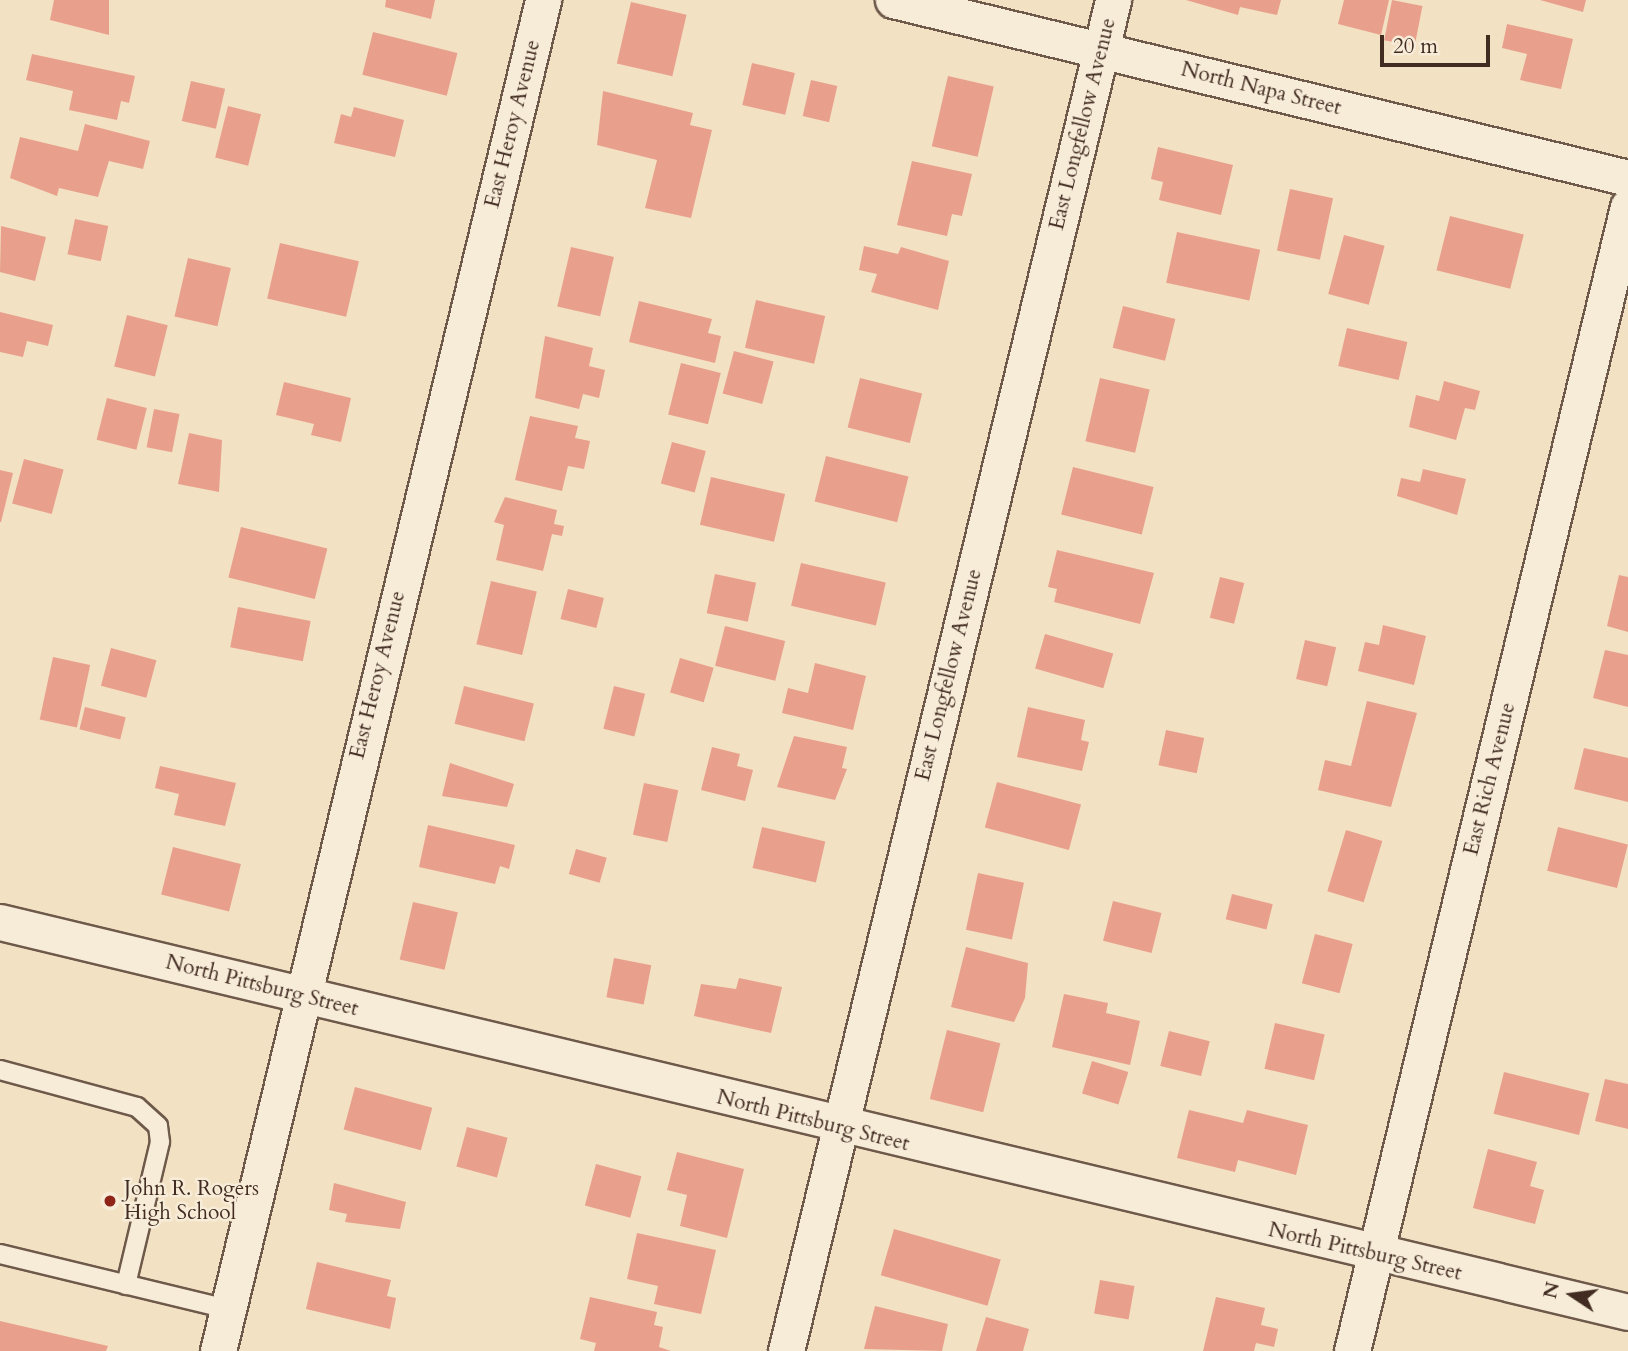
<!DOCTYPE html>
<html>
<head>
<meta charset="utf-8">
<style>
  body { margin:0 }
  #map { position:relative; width:1628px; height:1351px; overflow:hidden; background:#f3e1c3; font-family:Cardo,serif }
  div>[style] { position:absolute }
  .building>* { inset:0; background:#e8a08c; transform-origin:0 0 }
  .roads { filter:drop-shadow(2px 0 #6e594a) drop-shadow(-2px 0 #6e594a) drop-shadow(0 2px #6e594a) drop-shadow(0 -2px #6e594a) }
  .lane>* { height:18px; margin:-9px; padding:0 9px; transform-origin:9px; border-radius:9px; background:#f7ecd8 }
  .street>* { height:35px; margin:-17.5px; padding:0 17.5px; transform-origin:17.5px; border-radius:17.5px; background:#f7ecd8 }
  .dots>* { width:19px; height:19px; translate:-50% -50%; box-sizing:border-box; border:4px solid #f7ecd8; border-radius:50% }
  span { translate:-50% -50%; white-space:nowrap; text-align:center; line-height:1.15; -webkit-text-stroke:5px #f7ecd8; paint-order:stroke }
  .street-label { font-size:21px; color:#422c22 }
  .poi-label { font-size:21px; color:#422c22 }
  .left { translate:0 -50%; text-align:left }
  .north { position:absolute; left:1537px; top:1260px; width:70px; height:70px; -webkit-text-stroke:5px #f7ecd8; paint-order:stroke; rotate:283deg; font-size:19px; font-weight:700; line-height:28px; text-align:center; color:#422c22 }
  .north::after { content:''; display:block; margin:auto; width:24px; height:32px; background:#422c22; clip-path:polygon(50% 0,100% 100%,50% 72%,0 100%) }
  .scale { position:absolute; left:1380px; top:35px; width:110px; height:32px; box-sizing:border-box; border:4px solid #422c22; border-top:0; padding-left:9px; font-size:21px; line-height:24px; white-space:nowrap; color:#422c22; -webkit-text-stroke:5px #f7ecd8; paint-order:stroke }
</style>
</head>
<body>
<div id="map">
  <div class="building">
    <i style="clip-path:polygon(54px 0,109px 0,109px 35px,50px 20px)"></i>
    <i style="clip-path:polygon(386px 0,435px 0,431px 19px,385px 7px)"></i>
    <i style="clip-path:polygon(1186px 0,1281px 0,1277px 15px,1240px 7px,1238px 15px)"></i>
    <i style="clip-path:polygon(1344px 0,1389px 0,1381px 35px,1338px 24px)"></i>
    <i style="left:1392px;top:0;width:31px;height:41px;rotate:11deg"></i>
    <i style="clip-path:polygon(1540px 0,1586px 0,1583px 12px)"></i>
    <i style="left:631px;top:2px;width:57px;height:63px;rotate:13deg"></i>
    <i style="clip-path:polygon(1507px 24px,1573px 39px,1561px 89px,1520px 80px,1527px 54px,1502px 48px)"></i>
    <i style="left:373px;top:32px;width:87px;height:44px;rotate:14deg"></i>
    <i style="clip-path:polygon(32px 54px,135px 76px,129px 103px,121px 101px,117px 120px,69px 110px,73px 91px,26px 80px)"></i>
    <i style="left:752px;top:63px;width:44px;height:43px;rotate:13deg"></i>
    <i style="left:948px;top:76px;width:47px;height:72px;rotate:13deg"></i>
    <i style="left:811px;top:80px;width:27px;height:37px;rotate:13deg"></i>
    <i style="left:191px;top:81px;width:35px;height:41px;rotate:13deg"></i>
    <i style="clip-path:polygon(603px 91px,693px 113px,690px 125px,712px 130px,691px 218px,645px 208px,657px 160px,597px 145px)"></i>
    <i style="left:228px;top:106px;width:34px;height:53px;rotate:14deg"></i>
    <i style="clip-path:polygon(354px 107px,404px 120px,395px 157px,334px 143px,341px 114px,351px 117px)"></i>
    <i style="clip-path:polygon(85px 124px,150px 141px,143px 169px,109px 161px,98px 197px,59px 188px,57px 196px,10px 178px,20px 137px,78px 151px)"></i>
    <i style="clip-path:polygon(1158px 147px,1233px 165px,1221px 215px,1159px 200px,1163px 182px,1151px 179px)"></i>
    <i style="clip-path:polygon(912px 161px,972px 174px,962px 216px,952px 214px,947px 236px,897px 225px)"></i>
    <i style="left:1290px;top:189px;width:44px;height:63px;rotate:12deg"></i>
    <i style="left:1450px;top:216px;width:76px;height:56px;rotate:14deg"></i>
    <i style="left:75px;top:219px;width:34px;height:36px;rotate:12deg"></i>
    <i style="clip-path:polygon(1px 226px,46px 237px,35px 281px,0 272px)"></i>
    <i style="left:1177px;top:232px;width:85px;height:52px;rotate:12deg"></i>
    <i style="left:1344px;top:235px;width:42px;height:61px;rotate:15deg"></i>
    <i style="left:280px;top:243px;width:81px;height:57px;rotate:13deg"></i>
    <i style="clip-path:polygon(864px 246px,898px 254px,901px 247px,949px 261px,938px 310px,871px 292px,877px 274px,859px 270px)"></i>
    <i style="left:571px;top:247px;width:44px;height:61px;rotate:13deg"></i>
    <i style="left:188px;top:258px;width:44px;height:60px;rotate:13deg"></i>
    <i style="left:756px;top:300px;width:71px;height:49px;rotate:13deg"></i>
    <i style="clip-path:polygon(639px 301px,712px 319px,708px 333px,721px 336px,715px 363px,629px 342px)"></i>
    <i style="left:1123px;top:306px;width:54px;height:43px;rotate:14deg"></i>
    <i style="clip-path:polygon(0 312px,53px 325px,48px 346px,27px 341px,23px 357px,0 352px)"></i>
    <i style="left:127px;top:315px;width:42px;height:53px;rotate:14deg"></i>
    <i style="left:1347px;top:328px;width:62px;height:39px;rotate:13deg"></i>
    <i style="clip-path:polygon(545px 336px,593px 348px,589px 366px,605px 370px,599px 398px,583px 394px,579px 409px,535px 398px)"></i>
    <i style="left:734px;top:351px;width:41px;height:44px;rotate:15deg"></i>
    <i style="left:681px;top:363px;width:41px;height:53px;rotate:14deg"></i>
    <i style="left:860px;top:378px;width:64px;height:51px;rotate:14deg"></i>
    <i style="left:1100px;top:378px;width:51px;height:65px;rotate:13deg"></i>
    <i style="clip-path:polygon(1444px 381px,1480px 391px,1475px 410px,1465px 408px,1456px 440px,1409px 427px,1416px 395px,1439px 401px)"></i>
    <i style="clip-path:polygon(284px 382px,351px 398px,341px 442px,311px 435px,314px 424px,276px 415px)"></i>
    <i style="left:107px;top:398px;width:41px;height:43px;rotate:14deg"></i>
    <i style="left:154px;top:409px;width:26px;height:39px;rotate:11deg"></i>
    <i style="clip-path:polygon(530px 416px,578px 426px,575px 438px,590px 441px,584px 469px,568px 466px,562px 491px,515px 480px)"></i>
    <i style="clip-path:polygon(189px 433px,222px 440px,219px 492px,178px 484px)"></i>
    <i style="left:672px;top:442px;width:35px;height:43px;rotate:15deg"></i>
    <i style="left:826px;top:456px;width:85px;height:47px;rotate:14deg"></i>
    <i style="left:24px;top:459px;width:41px;height:46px;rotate:15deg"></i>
    <i style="left:1073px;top:467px;width:83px;height:49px;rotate:14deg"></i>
    <i style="clip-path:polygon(1423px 469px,1466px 479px,1457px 515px,1397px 496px,1401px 478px,1420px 482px)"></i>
    <i style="clip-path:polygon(0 470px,13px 473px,1px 522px,0 522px)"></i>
    <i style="left:711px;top:477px;width:76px;height:49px;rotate:13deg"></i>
    <i style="clip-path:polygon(505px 497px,557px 510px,554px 524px,564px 526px,562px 536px,552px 534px,543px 571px,496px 560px,504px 525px,494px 522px)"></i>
    <i style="left:241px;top:527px;width:89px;height:52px;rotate:14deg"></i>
    <i style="clip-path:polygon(1057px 550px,1154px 573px,1140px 624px,1054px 602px,1057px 589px,1048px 587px)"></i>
    <i style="left:801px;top:563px;width:87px;height:44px;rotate:13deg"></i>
    <i style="left:715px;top:574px;width:42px;height:40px;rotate:12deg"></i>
    <i style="clip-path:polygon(1619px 575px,1628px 577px,1628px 632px,1607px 626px)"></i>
    <i style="left:1220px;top:577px;width:25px;height:42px;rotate:14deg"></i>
    <i style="left:491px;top:581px;width:47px;height:65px;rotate:13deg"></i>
    <i style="left:568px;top:589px;width:37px;height:31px;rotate:14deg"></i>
    <i style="left:238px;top:607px;width:74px;height:41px;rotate:11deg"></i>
    <i style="clip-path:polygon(1383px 625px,1426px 636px,1414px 685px,1358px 671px,1365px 642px,1379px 645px)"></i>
    <i style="left:725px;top:626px;width:62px;height:41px;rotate:14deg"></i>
    <i style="left:1045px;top:634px;width:71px;height:36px;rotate:16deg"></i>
    <i style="left:1305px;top:640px;width:32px;height:40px;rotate:13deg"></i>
    <i style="left:111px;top:648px;width:47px;height:39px;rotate:15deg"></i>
    <i style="clip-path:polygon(1605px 650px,1628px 655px,1628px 707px,1593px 698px)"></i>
    <i style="left:53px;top:657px;width:38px;height:64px;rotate:12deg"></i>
    <i style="left:680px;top:658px;width:35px;height:36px;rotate:16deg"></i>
    <i style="clip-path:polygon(815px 663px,866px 676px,853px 730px,782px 713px,788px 688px,808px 693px)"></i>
    <i style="left:464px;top:686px;width:72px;height:39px;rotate:14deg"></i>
    <i style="left:614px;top:686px;width:32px;height:44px;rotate:14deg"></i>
    <i style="clip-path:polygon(1367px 701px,1417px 713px,1391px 807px,1318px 790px,1325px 760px,1351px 766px)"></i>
    <i style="left:85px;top:707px;width:42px;height:23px;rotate:14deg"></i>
    <i style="clip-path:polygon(1028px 707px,1085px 720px,1081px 740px,1089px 742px,1082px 771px,1017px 757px)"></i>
    <i style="left:1166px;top:730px;width:39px;height:36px;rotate:12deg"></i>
    <i style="clip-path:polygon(794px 736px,847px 747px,842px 768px,847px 769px,835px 800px,777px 787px)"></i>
    <i style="clip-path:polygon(712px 747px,740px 754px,737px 766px,753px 770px,745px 801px,701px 790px)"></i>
    <i style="clip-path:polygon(1584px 748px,1628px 758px,1628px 802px,1574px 789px)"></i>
    <i style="clip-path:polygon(450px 763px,514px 784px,507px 807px,442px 796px)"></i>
    <i style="clip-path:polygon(160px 766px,236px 783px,225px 826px,174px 815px,179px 794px,155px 788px)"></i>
    <i style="left:997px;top:782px;width:87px;height:47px;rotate:15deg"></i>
    <i style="left:644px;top:783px;width:35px;height:53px;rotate:12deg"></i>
    <i style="clip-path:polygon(428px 825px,515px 845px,509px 869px,500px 866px,495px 884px,419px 867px)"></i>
    <i style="left:762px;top:827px;width:65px;height:42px;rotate:13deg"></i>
    <i style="left:1558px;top:827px;width:72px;height:45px;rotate:14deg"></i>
    <i style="left:1346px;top:830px;width:38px;height:64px;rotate:17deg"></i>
    <i style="left:173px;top:847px;width:70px;height:49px;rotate:14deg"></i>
    <i style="left:576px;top:849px;width:32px;height:26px;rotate:16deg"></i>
    <i style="left:978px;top:873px;width:47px;height:58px;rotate:12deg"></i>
    <i style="left:1232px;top:894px;width:42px;height:26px;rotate:14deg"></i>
    <i style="left:1113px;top:901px;width:50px;height:41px;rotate:14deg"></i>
    <i style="left:413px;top:902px;width:46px;height:59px;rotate:13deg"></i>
    <i style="left:1315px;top:934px;width:39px;height:51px;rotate:15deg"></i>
    <i style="clip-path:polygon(966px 947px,1028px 963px,1025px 998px,1014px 1022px,951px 1007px)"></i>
    <i style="left:614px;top:958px;width:38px;height:40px;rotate:11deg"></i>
    <i style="clip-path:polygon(739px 978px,782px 987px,771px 1033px,694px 1016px,701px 984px,736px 989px)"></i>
    <i style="clip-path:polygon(1064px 994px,1108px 1003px,1106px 1013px,1140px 1021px,1130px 1065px,1052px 1047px)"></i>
    <i style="left:1275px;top:1023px;width:51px;height:47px;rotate:13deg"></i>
    <i style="left:947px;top:1030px;width:55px;height:71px;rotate:14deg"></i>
    <i style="left:1169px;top:1031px;width:42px;height:36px;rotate:14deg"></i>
    <i style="left:1092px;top:1061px;width:38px;height:34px;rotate:17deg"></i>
    <i style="left:1504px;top:1072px;width:88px;height:43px;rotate:14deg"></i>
    <i style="clip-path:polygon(1605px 1079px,1628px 1084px,1628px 1129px,1595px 1121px)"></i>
    <i style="left:355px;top:1087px;width:80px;height:44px;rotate:15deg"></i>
    <i style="clip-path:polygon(1189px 1110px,1243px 1123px,1247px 1110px,1308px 1125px,1296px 1175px,1238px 1160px,1235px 1172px,1177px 1158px)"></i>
    <i style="left:467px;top:1127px;width:42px;height:41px;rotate:15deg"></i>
    <i style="clip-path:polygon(1488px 1149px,1537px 1162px,1530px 1186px,1544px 1190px,1535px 1224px,1473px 1208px)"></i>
    <i style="clip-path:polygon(677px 1152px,744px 1169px,727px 1238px,680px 1226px,687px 1195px,667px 1190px)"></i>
    <i style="left:596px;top:1164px;width:47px;height:43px;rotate:15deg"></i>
    <i style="clip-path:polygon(334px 1183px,406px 1202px,400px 1229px,345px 1222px,347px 1214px,329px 1210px)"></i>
    <i style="left:894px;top:1229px;width:111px;height:48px;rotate:16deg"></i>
    <i style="clip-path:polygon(637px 1233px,716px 1250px,701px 1314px,654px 1304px,658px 1286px,627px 1279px)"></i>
    <i style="clip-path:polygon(317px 1262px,391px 1280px,387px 1296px,396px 1298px,390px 1329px,306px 1309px)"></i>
    <i style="left:1100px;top:1280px;width:35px;height:34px;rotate:10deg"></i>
    <i style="clip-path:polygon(590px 1297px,657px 1312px,654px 1325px,663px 1327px,659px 1347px,671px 1351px,594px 1351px,596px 1343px,580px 1339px)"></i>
    <i style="clip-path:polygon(1216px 1297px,1265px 1308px,1261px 1325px,1278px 1329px,1274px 1347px,1256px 1343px,1254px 1351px,1203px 1351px)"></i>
    <i style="clip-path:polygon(875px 1306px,948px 1324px,942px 1351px,864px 1349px)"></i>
    <i style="clip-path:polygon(986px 1317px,1029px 1329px,1023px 1351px,976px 1351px)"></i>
    <i style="clip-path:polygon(0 1321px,108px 1346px,106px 1351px,0 1351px)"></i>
  </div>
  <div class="roads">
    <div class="lane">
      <i style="left:0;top:1070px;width:142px;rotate:15.1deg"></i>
      <i style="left:137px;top:1107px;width:28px;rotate:42deg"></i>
      <i style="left:158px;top:1126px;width:16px;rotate:83deg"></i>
      <i style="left:160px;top:1142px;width:147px;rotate:103.4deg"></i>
      <i style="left:0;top:1254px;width:234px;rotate:13.6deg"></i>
    </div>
    <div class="street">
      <i style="left:893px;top:0;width:756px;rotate:13.61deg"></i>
      <i style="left:0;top:922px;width:1674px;rotate:13.47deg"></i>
      <i style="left:218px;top:1351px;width:1390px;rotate:-76.47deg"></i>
      <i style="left:786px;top:1351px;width:1390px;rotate:-76.39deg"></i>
      <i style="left:1352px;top:1351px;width:1177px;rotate:-76.44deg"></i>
    </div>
  </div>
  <div class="dots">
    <i style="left:110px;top:1201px;background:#8f2418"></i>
  </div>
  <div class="street-label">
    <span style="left:1261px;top:89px;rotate:14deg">North Napa Street</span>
    <span style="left:513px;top:124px;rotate:-76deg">East Heroy Avenue</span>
    <span style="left:1083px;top:124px;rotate:-76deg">East Longfellow Avenue</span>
    <span style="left:378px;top:675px;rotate:-76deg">East Heroy Avenue</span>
    <span style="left:949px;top:675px;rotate:-76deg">East Longfellow Avenue</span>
    <span style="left:1490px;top:779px;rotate:-76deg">East Rich Avenue</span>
    <span style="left:262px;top:986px;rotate:14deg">North Pittsburg Street</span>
    <span style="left:813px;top:1121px;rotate:14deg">North Pittsburg Street</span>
    <span style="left:1365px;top:1252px;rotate:13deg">North Pittsburg Street</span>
  </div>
  <div class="poi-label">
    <span class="left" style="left:124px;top:1201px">John R. Rogers<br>High School</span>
  </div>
  <div class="north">N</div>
  <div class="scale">20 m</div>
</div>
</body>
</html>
